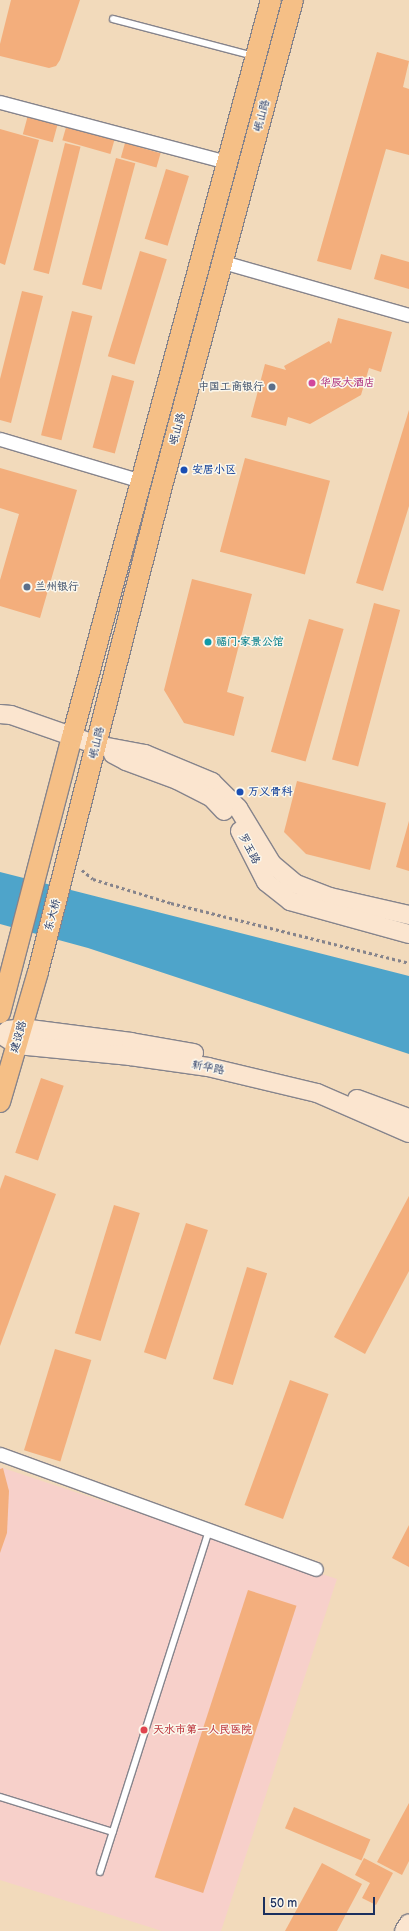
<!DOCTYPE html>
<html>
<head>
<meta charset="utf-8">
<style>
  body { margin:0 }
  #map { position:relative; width:409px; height:1931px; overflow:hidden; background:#f2dabb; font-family:"Balsamiq Sans","LXGW WenKai TC",sans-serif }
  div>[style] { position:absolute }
  .built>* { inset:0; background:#f7d0ca }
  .water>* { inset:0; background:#4ea4ca }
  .building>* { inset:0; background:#f3ae7c; transform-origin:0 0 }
  .path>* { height:2.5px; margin-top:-1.25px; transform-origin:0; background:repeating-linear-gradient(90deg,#86848c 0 3px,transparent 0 6px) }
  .roads { filter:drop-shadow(1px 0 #86848c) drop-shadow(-1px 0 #86848c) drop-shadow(0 1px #86848c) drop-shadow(0 -1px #86848c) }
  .lane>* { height:6px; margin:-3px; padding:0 3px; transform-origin:3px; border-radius:3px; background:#fff }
  .street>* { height:13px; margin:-6.5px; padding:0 6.5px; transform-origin:6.5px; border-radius:6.5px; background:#fff }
  .secondary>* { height:18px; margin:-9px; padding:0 9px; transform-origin:9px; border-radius:9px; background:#fbe5cf }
  .primary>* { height:20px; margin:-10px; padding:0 10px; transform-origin:10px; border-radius:10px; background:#f5bf86 }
  .dots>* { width:11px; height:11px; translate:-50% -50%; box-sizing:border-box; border:2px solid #fbf7ec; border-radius:50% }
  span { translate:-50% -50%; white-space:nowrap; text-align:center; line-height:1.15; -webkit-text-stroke:3px #fbf7ec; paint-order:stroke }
  .street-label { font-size:11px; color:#1b2f5e }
  .hotel-label { font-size:11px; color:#b23c85; font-weight:700 }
  .left { translate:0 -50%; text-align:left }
  .service-label { font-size:11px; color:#4e5e75; font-weight:700 }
  .right { translate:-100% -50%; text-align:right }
  .transit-label { font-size:11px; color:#164399; font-weight:700 }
  .culture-label { font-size:11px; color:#0d838f; font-weight:700 }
  .health-label { font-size:11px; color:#be3a42; font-weight:700 }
  .scale { position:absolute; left:263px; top:1897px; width:112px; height:18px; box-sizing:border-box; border:2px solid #1b2f5e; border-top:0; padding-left:5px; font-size:12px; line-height:14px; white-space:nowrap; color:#1b2f5e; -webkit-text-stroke:3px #fbf7ec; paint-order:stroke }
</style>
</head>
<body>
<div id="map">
  <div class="built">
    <i style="clip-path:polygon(0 1467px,337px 1579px,221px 1931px,162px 1931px,0 1880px)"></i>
  </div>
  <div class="water">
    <i style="clip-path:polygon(0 872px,409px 976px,409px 1054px,88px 948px,0 924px)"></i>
  </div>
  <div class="building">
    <i style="clip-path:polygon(11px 0,80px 0,60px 60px,56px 66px,49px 68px,0 56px,0 44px)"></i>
    <i style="clip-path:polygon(377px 52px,409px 61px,403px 87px,409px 89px,409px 155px,386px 149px,351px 270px,317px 261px)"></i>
    <i style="left:28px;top:115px;width:31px;height:20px;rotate:15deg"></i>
    <i style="left:67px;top:124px;width:50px;height:17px;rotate:16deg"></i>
    <i style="clip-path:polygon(0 129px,39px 140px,5px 265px,0 263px)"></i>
    <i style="left:65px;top:143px;width:16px;height:131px;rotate:14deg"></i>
    <i style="left:125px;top:143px;width:37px;height:15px;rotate:16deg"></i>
    <i style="left:116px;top:158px;width:20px;height:131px;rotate:15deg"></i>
    <i style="left:166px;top:169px;width:24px;height:73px;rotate:17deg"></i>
    <i style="left:140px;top:251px;width:28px;height:110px;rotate:17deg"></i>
    <i style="clip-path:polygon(381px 254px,409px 262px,409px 289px,374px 279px)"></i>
    <i style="clip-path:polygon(22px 291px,43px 296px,11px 423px,0 420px,0 379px)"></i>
    <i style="left:72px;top:311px;width:21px;height:128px;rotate:14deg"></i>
    <i style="clip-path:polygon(338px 318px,392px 332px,381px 372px,369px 368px,361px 395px,310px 424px,288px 417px,286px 426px,251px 417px,265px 364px,286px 370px,284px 366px,329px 341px,331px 344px)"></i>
    <i style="left:112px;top:375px;width:23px;height:75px;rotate:15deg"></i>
    <i style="clip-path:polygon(409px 410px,409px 506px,383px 591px,356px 583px)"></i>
    <i style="left:245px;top:458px;width:88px;height:97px;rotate:15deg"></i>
    <i style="clip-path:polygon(0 468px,77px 490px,40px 618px,0 606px,0 580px,19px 514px,0 508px)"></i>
    <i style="clip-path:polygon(192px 579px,252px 594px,227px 692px,244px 697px,234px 736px,184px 723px,164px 690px)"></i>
    <i style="left:374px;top:603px;width:27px;height:162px;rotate:15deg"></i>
    <i style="left:309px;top:619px;width:36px;height:138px;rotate:16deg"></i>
    <i style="clip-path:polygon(297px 781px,386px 803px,370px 870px,306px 854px,284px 832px)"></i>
    <i style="clip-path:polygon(409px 821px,409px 871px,396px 867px)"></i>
    <i style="left:41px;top:1078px;width:24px;height:79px;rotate:19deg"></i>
    <i style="clip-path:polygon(5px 1175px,56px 1194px,0 1346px,0 1189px)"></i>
    <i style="clip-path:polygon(409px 1196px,409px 1271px,365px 1354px,334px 1337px)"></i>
    <i style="left:114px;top:1205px;width:27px;height:134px;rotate:17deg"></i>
    <i style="left:186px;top:1223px;width:23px;height:136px;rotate:18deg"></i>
    <i style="left:247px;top:1267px;width:21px;height:117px;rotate:17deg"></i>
    <i style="left:55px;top:1349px;width:38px;height:106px;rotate:17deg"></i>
    <i style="left:290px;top:1380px;width:41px;height:133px;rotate:20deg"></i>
    <i style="clip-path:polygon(3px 1468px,9px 1491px,7px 1533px,0 1553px,0 1469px)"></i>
    <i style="clip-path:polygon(409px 1525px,409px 1567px,392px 1558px)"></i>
    <i style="left:248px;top:1590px;width:51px;height:302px;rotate:18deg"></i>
    <i style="clip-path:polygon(409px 1803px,409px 1861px,402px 1875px,377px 1862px)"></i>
    <i style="left:294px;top:1807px;width:83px;height:23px;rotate:23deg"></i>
    <i style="clip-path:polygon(364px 1858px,393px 1873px,376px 1905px,362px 1898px,370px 1883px,355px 1875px)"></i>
    <i style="clip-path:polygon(322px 1863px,362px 1884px,337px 1931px,285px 1931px)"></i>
  </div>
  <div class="path">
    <i style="left:82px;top:870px;width:14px;rotate:39deg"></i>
    <i style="left:93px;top:879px;width:82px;rotate:17.1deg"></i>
    <i style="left:171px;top:903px;width:245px;rotate:14.1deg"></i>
  </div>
  <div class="roads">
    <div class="lane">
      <i style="left:113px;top:19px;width:146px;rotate:14.7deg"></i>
      <i style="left:0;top:1797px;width:118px;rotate:17.2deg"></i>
      <i style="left:100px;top:1872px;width:359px;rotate:-72.3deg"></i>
    </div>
    <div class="street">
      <i style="left:0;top:102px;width:235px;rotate:14.8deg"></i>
      <i style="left:223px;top:262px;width:193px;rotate:15.9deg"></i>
      <i style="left:0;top:439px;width:147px;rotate:16.6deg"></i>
      <i style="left:0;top:1454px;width:336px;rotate:20deg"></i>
    </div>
    <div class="secondary">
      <i style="left:0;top:714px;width:11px;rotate:5deg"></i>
      <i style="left:11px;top:715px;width:91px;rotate:19.2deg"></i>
      <i style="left:97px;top:745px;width:49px;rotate:10.6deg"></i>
      <i style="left:145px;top:754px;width:73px;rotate:22.7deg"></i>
      <i style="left:212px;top:782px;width:37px;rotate:45deg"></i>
      <i style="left:238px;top:808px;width:66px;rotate:58.7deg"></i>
      <i style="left:272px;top:864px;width:31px;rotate:40deg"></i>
      <i style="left:296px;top:884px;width:36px;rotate:21deg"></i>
      <i style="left:330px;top:897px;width:81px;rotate:12.8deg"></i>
      <i style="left:113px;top:754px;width:15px;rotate:28deg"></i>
      <i style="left:126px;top:761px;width:54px;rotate:20.4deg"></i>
      <i style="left:177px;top:780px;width:38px;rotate:27deg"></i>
      <i style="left:211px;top:797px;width:19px;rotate:47deg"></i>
      <i style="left:240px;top:831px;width:57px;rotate:63deg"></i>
      <i style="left:266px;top:882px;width:31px;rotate:38deg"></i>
      <i style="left:290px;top:901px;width:123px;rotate:15.5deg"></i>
      <i style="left:8px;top:1030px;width:14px;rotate:-8deg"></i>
      <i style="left:22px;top:1028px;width:110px;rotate:7.3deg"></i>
      <i style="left:131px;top:1042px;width:64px;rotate:9.9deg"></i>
      <i style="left:0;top:1034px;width:20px;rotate:33deg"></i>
      <i style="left:17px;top:1045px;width:114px;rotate:5.6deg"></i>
      <i style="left:130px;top:1056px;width:79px;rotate:8deg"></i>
      <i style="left:208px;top:1067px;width:112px;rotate:13.4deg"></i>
      <i style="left:317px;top:1093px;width:100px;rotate:23.5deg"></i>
      <i style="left:357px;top:1099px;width:55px;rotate:20.1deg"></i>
      <i style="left:404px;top:1931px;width:9px;rotate:-58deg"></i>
    </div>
    <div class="primary">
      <i style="left:0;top:1013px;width:285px;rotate:-75.4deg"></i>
      <i style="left:72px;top:737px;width:763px;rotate:-74.89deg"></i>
      <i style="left:0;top:1102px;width:135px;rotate:-73.7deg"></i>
      <i style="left:38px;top:972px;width:502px;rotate:-75.69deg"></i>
      <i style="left:162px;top:486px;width:503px;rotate:-74.91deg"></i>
    </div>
  </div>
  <div class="dots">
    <i style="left:312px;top:383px;background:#d1479c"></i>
    <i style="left:272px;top:387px;background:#5c6f8a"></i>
    <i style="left:184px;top:470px;background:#1a4fb4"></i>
    <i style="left:27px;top:587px;background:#5c6f8a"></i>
    <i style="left:208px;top:642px;background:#0f9aa8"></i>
    <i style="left:240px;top:792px;background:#1a4fb4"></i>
    <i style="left:144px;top:1730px;background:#e0444e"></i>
  </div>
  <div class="street-label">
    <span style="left:262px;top:116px;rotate:-75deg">岷山路</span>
    <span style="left:178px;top:429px;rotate:-75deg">岷山路</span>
    <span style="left:97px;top:743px;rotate:-76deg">岷山路</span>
    <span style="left:249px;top:849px;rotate:63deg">罗玉路</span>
    <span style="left:53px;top:915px;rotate:-75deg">东大桥</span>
    <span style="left:19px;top:1037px;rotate:-74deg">建设路</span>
    <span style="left:208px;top:1068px;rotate:11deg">新华路</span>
  </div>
  <div class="hotel-label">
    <span class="left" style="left:320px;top:383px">华辰大酒店</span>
  </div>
  <div class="service-label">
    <span class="right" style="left:264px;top:387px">中国工商银行</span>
    <span class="left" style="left:35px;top:587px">兰州银行</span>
  </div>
  <div class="transit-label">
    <span class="left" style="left:192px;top:470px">安居小区</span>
    <span class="left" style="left:248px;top:792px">万义骨科</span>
  </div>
  <div class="culture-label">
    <span class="left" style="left:216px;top:642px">福门·家景公馆</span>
  </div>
  <div class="health-label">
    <span class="left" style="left:153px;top:1730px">天水市第一人民医院</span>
  </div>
  <div class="scale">50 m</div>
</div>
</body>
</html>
